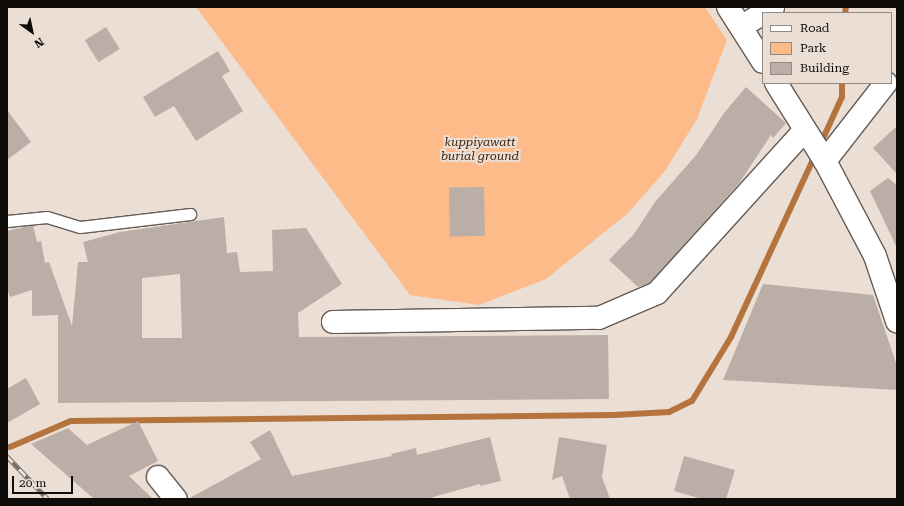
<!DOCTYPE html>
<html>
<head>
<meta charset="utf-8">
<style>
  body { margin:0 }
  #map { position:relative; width:904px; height:506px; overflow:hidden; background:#eaded5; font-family:"Roboto Serif",serif }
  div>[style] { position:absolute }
  .green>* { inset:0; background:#fdbb89 }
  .stream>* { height:6px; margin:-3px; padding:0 3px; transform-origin:3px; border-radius:3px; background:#b5733d }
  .building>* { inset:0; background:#baaea6; transform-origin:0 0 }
  .roads { filter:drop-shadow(1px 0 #655b54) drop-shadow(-1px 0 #655b54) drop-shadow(0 1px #655b54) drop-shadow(0 -1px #655b54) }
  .lane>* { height:11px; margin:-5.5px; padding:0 5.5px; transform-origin:5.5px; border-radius:5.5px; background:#fff }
  .street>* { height:22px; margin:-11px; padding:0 11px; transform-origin:11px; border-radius:11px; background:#fff }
  .secondary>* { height:22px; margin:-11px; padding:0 11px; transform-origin:11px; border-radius:11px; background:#fff }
  .rail>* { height:4.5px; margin-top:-2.25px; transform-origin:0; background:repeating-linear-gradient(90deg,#eaded5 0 9px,#736c66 0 18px); box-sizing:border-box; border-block:1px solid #736c66 }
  span { translate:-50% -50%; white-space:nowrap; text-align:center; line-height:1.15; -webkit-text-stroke:4px #eaded5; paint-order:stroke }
  .park-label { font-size:12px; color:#3f230b; font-style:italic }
  .frame { position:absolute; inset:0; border:8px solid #0f0c09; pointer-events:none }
  .legend { position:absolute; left:762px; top:12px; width:130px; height:72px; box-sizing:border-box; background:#eaded5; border:1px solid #928a83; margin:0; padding:5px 7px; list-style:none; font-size:12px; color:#0f0c09 }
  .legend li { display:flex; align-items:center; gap:8px; height:20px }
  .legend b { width:20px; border:1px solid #928a83 }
  .north { position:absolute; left:12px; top:12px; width:40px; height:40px; -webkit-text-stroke:3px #eaded5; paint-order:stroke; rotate:147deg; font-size:11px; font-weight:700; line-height:16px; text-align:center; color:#0f0c09 }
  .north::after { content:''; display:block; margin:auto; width:14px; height:18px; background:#0f0c09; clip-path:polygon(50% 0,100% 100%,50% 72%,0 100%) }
  .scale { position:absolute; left:12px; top:476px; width:61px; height:18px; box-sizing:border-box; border:2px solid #0f0c09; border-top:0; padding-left:5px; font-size:12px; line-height:14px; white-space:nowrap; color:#0f0c09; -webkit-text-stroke:3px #eaded5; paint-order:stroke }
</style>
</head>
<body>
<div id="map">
  <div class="green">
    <i style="clip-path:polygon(196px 7px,705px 7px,727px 40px,697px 119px,665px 171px,627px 214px,546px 279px,479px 305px,410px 295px)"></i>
  </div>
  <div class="stream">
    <i style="left:845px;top:13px;width:6px;rotate:-81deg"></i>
    <i style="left:820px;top:145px;width:53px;rotate:-65.4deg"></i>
    <i style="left:842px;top:97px;width:14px;rotate:-90deg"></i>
    <i style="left:10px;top:447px;width:66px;rotate:-23.1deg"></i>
    <i style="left:71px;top:421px;width:543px;rotate:-0.63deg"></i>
    <i style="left:614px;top:415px;width:55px;rotate:-3.1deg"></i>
    <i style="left:669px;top:412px;width:25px;rotate:-26deg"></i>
    <i style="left:692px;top:401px;width:75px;rotate:-58.6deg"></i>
    <i style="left:731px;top:337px;width:200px;rotate:-65.2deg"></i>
  </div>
  <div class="building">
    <i style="left:106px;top:27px;width:26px;height:25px;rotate:58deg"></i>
    <i style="clip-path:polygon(218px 51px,230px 71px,222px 76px,243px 111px,196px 141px,174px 106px,155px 117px,143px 97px)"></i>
    <i style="clip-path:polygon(746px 87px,786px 123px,773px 138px,771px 135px,740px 182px,694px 234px,650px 283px,638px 287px,609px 260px,634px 234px,655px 202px,697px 154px,724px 113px)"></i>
    <i style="clip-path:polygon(7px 110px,31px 142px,7px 160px)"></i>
    <i style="clip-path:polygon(897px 126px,897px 174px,873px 148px)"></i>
    <i style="clip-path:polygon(888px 178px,897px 185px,897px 248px,870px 191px)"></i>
    <i style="left:484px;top:187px;width:49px;height:35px;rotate:89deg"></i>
    <i style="clip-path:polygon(evenodd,224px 217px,227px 253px,237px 252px,240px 272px,273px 271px,272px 230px,306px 228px,342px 284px,298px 313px,299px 337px,608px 335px,609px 399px,58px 403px,58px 315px,32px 316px,32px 290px,10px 297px,7px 288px,7px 231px,33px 225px,37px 242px,41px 241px,45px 263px,49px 262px,72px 326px,78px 262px,88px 262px,83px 242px,120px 232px,224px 217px,180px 274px,182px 338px,142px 338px,142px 278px,180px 274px)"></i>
    <i style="clip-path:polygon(763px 284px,873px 295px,897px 366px,897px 390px,723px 380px)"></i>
    <i style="clip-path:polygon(26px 378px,40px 404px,7px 423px,7px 389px)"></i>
    <i style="clip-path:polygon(138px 421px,158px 461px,129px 476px,153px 499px,94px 499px,31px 444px,68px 428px,87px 445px)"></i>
    <i style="clip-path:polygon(270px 430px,292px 476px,392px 456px,391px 454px,416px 448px,417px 455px,490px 437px,501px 481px,480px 486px,480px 484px,426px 499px,188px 499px,261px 459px,250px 442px)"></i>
    <i style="clip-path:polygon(559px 437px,607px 445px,602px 477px,610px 499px,570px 499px,562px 476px,552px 480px)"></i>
    <i style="clip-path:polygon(684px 456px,735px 470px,726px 499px,702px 499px,674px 491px)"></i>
  </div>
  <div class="roads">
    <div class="lane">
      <i style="left:7px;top:221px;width:40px;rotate:-5.7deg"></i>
      <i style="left:47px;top:217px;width:34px;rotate:17deg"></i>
      <i style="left:80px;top:227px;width:111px;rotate:-6.7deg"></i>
    </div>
    <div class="street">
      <i style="left:741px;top:27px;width:38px;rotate:-32deg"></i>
      <i style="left:825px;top:161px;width:99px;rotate:-52deg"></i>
      <i style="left:333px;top:322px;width:266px;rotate:-0.9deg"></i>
      <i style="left:599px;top:318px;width:63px;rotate:-23.3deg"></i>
      <i style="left:657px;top:293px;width:220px;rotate:-47.8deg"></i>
      <i style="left:158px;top:477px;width:28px;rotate:51deg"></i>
    </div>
    <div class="secondary">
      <i style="left:728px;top:7px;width:65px;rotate:57.5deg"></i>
      <i style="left:776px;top:83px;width:92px;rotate:57.9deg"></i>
      <i style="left:825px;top:161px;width:107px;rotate:62.2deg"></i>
      <i style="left:875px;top:256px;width:69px;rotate:71.3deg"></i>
    </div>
  </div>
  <div class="rail">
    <i style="left:7px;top:456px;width:59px;rotate:46.4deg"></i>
  </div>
  <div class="park-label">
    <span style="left:480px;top:150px">kuppiyawatt<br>burial ground</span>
  </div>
  <div class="frame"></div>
  <ul class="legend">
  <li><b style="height:5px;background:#fff"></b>Road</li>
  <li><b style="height:11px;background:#fdbb89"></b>Park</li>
  <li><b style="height:11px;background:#baaea6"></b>Building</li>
  </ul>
  <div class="north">N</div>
  <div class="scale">20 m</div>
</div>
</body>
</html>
